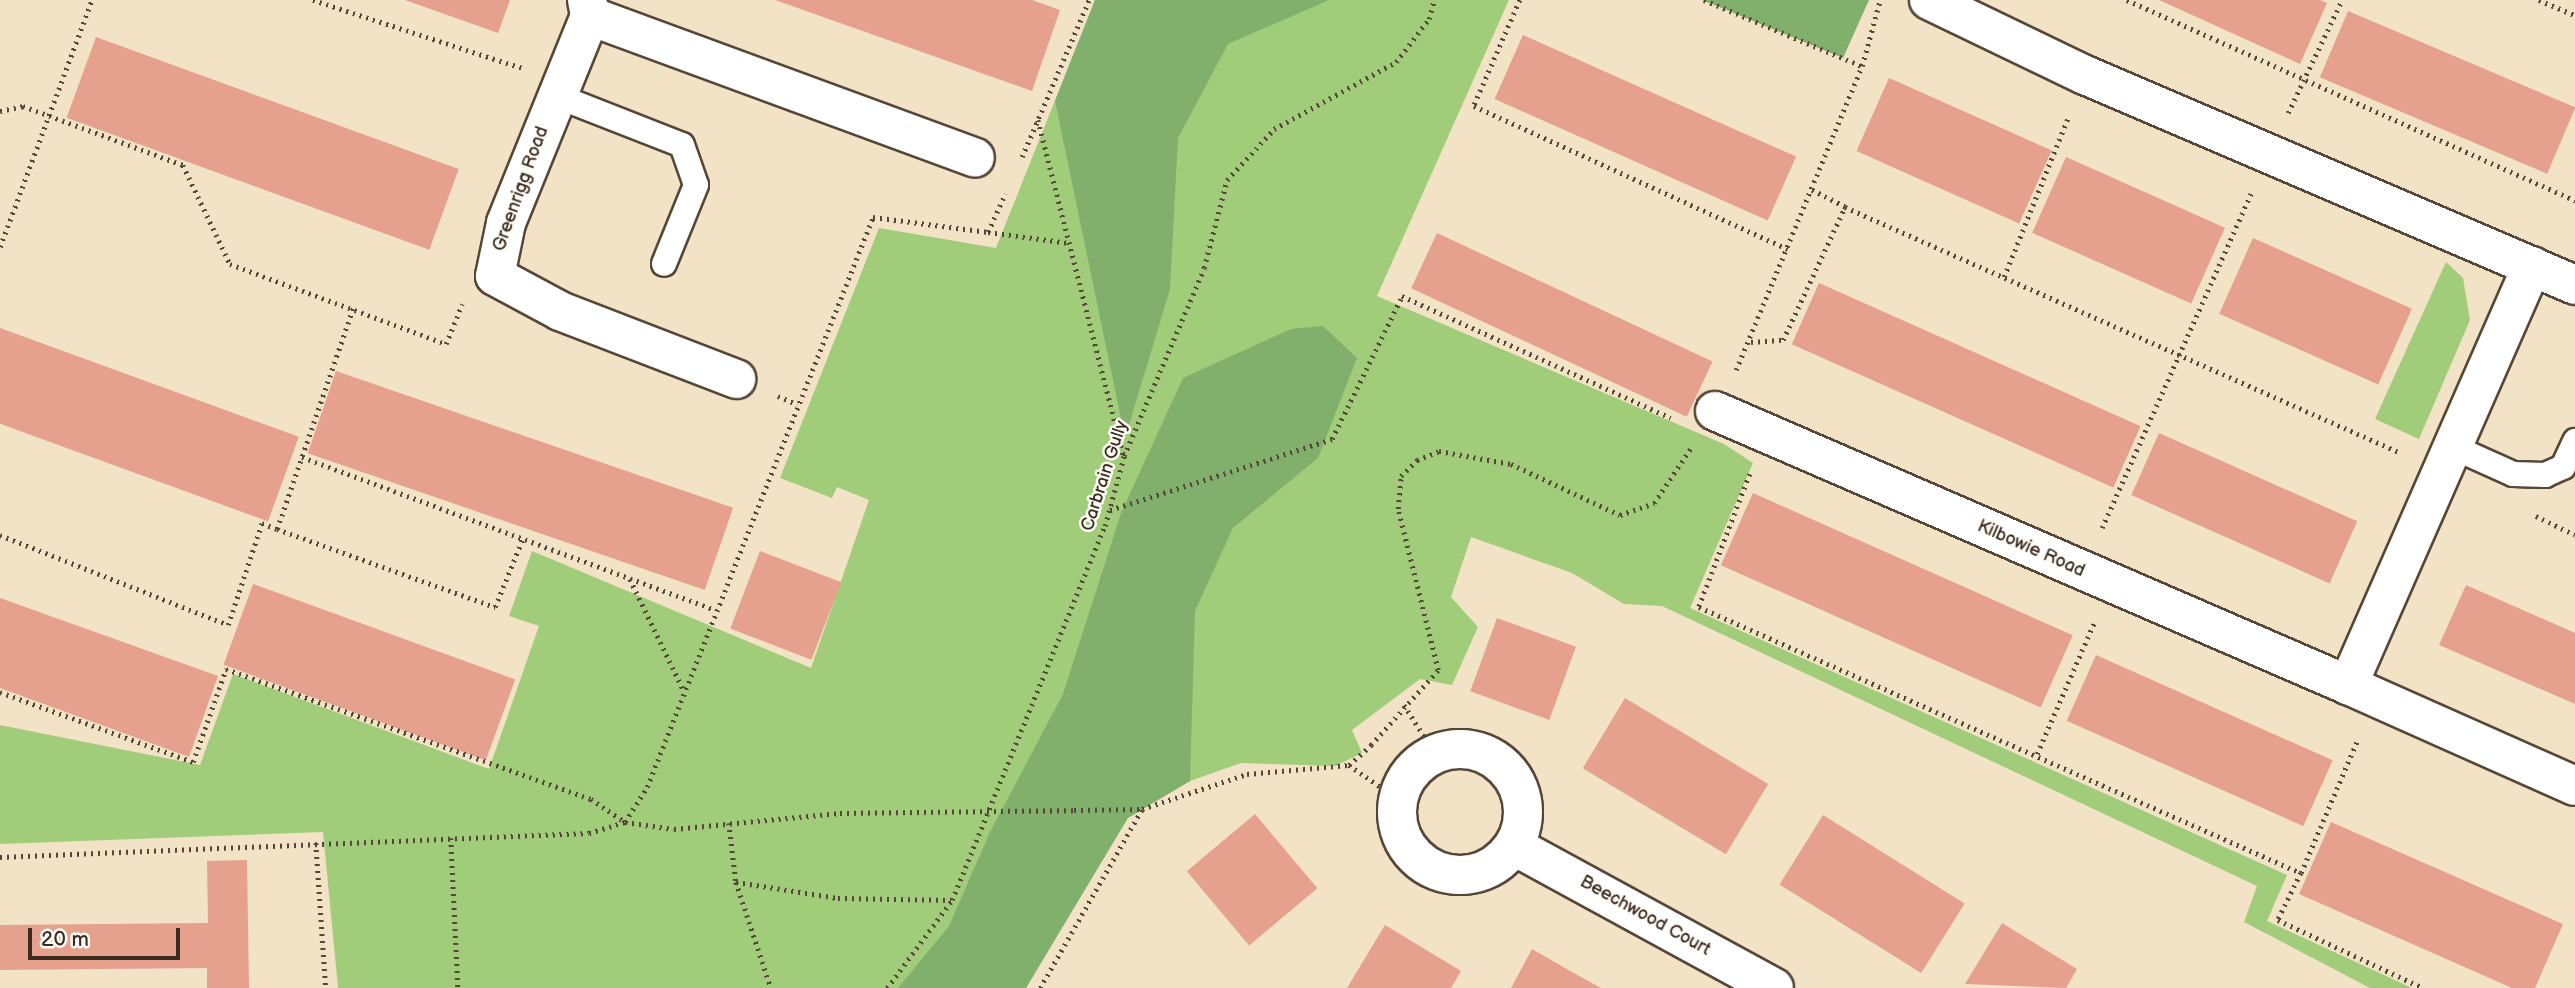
<!DOCTYPE html>
<html>
<head>
<meta charset="utf-8">
<style>
  body { margin:0 }
  #map { position:relative; width:2575px; height:988px; overflow:hidden; background:#f2e2c6; font-family:"Balsamiq Sans",sans-serif }
  div>[style] { position:absolute }
  .green>* { inset:0; background:#a1cd7b }
  .forest>* { inset:0; background:#80b06b }
  .building>* { inset:0; background:#e5a18d; transform-origin:0 0 }
  .path>* { height:4.5px; margin-top:-2.25px; transform-origin:0; background:repeating-linear-gradient(90deg,#564637 0 2px,transparent 0 7px) }
  .roads { filter:drop-shadow(2px 0 #564637) drop-shadow(-2px 0 #564637) drop-shadow(0 2px #564637) drop-shadow(0 -2px #564637) }
  .lane>* { height:24px; margin:-12px; padding:0 12px; transform-origin:12px; border-radius:12px; background:#fff }
  .street>* { height:38px; margin:-19px; padding:0 19px; transform-origin:19px; border-radius:19px; background:#fff }
  .street>.ring { margin:-19px; padding:0; box-sizing:content-box; background:none; border:38px solid #fff; border-radius:50% }
  .path-bridge>* { height:4.5px; margin-top:-2.25px; transform-origin:0; background:repeating-linear-gradient(90deg,#564637 0 2px,transparent 0 7px) }
  span { translate:-50% -50%; white-space:nowrap; text-align:center; line-height:1.15; -webkit-text-stroke:5px #fdfcf7; paint-order:stroke }
  .street-label { font-size:18px; color:#3b2a1e }
  .scale { position:absolute; left:28px; top:928px; width:152px; height:32px; box-sizing:border-box; border:4px solid #3b2a1e; border-top:0; padding-left:9px; font-size:21px; line-height:24px; white-space:nowrap; color:#3b2a1e; -webkit-text-stroke:5px #fdfcf7; paint-order:stroke }
</style>
</head>
<body>
<div id="map">
  <div class="green">
    <i style="clip-path:polygon(1095px 0,1509px 0,1377px 296px,1724px 444px,1753px 463px,1690px 608px,2287px 875px,2267px 921px,2412px 988px,2370px 988px,2244px 922px,2257px 886px,1662px 606px,1624px 604px,1572px 573px,1471px 537px,1451px 597px,1478px 627px,1452px 685px,1420px 679px,1352px 730px,1362px 753px,1335px 766px,1241px 763px,1190px 781px,1128px 817px,1026px 988px,338px 988px,323px 832px,0 844px,0 725px,200px 765px,233px 674px,489px 769px,539px 626px,509px 616px,532px 551px,811px 668px,869px 500px,837px 487px,832px 498px,780px 478px,879px 228px,996px 248px)"></i>
    <i style="clip-path:polygon(2446px 262px,2463px 278px,2470px 320px,2419px 439px,2375px 419px)"></i>
  </div>
  <div class="forest">
    <i style="clip-path:polygon(1095px 0,1329px 0,1228px 44px,1178px 138px,1170px 289px,1125px 438px,1055px 101px)"></i>
    <i style="clip-path:polygon(1702px 0,1869px 0,1843px 58px)"></i>
    <i style="clip-path:polygon(1323px 326px,1357px 358px,1318px 458px,1233px 528px,1195px 611px,1190px 781px,1128px 818px,1026px 988px,898px 988px,949px 926px,990px 832px,1063px 694px,1121px 513px,1183px 378px,1291px 329px)"></i>
  </div>
  <div class="building">
    <i style="clip-path:polygon(405px 0,510px 0,498px 33px)"></i>
    <i style="clip-path:polygon(775px 0,1032px 0,1060px 10px,1032px 91px)"></i>
    <i style="clip-path:polygon(2159px 0,2320px 0,2327px 3px,2300px 64px)"></i>
    <i style="left:2348px;top:11px;width:247px;height:72px;rotate:23deg"></i>
    <i style="left:1523px;top:35px;width:299px;height:70px;rotate:24deg"></i>
    <i style="left:96px;top:37px;width:386px;height:86px;rotate:20deg"></i>
    <i style="left:1889px;top:78px;width:178px;height:80px;rotate:24deg"></i>
    <i style="left:2066px;top:157px;width:174px;height:83px;rotate:24deg"></i>
    <i style="left:1437px;top:233px;width:304px;height:61px;rotate:25deg"></i>
    <i style="left:2253px;top:238px;width:174px;height:83px;rotate:24deg"></i>
    <i style="left:1819px;top:283px;width:352px;height:67px;rotate:24deg"></i>
    <i style="left:0;top:328px;width:318px;height:90px;rotate:20deg"></i>
    <i style="left:336px;top:371px;width:420px;height:87px;rotate:19deg"></i>
    <i style="left:2159px;top:433px;width:217px;height:68px;rotate:24deg"></i>
    <i style="left:1753px;top:493px;width:350px;height:79px;rotate:24deg"></i>
    <i style="left:760px;top:551px;width:87px;height:83px;rotate:21deg"></i>
    <i style="left:253px;top:584px;width:279px;height:86px;rotate:20deg"></i>
    <i style="clip-path:polygon(2466px 585px,2575px 633px,2575px 704px,2439px 645px)"></i>
    <i style="clip-path:polygon(0 598px,218px 676px,189px 757px,0 688px)"></i>
    <i style="left:1497px;top:618px;width:84px;height:78px;rotate:20deg"></i>
    <i style="left:2096px;top:655px;width:259px;height:72px;rotate:24deg"></i>
    <i style="left:1625px;top:698px;width:167px;height:82px;rotate:31deg"></i>
    <i style="left:1255px;top:814px;width:97px;height:89px;rotate:50deg"></i>
    <i style="left:1823px;top:815px;width:167px;height:82px;rotate:32deg"></i>
    <i style="clip-path:polygon(2331px 822px,2563px 924px,2535px 988px,2512px 988px,2299px 894px)"></i>
    <i style="clip-path:polygon(247px 860px,249px 988px,207px 988px,207px 968px,0 970px,0 925px,208px 923px,207px 861px)"></i>
    <i style="clip-path:polygon(2002px 923px,2077px 969px,2066px 988px,1965px 984px)"></i>
    <i style="clip-path:polygon(1385px 925px,1461px 971px,1451px 988px,1347px 988px)"></i>
    <i style="clip-path:polygon(1532px 949px,1572px 972px,1601px 988px,1511px 988px)"></i>
  </div>
  <div class="path">
    <i style="left:313px;top:0;width:220px;rotate:18deg"></i>
    <i style="left:1520px;top:0;width:116px;rotate:113.5deg"></i>
    <i style="left:1474px;top:106px;width:345px;rotate:24.5deg"></i>
    <i style="left:1704px;top:0;width:171px;rotate:22.7deg"></i>
    <i style="left:2127px;top:0;width:491px;rotate:24.1deg"></i>
    <i style="left:2539px;top:0;width:39px;rotate:23deg"></i>
    <i style="left:0;top:111px;width:24px;rotate:-12deg"></i>
    <i style="left:23px;top:106px;width:171px;rotate:20.2deg"></i>
    <i style="left:183px;top:165px;width:110px;rotate:64.6deg"></i>
    <i style="left:230px;top:264px;width:230px;rotate:20.3deg"></i>
    <i style="left:446px;top:344px;width:43px;rotate:-68.2deg"></i>
    <i style="left:2288px;top:113px;width:125px;rotate:-64.5deg"></i>
    <i style="left:1038px;top:120px;width:345px;rotate:75.7deg"></i>
    <i style="left:1022px;top:157px;width:171px;rotate:-66.9deg"></i>
    <i style="left:1845px;top:207px;width:608px;rotate:23.87deg"></i>
    <i style="left:988px;top:232px;width:82px;rotate:7.7deg"></i>
    <i style="left:0;top:247px;width:264px;rotate:-69.6deg"></i>
    <i style="left:2004px;top:277px;width:171px;rotate:-68.1deg"></i>
    <i style="left:1751px;top:342px;width:32px;rotate:-4deg"></i>
    <i style="left:1783px;top:340px;width:147px;rotate:-65deg"></i>
    <i style="left:1845px;top:207px;width:37px;rotate:-153deg"></i>
    <i style="left:1736px;top:370px;width:329px;rotate:-67.5deg"></i>
    <i style="left:1862px;top:66px;width:68px;rotate:-74.7deg"></i>
    <i style="left:778px;top:396px;width:21px;rotate:23deg"></i>
    <i style="left:302px;top:457px;width:441px;rotate:20.3deg"></i>
    <i style="left:1750px;top:474px;width:142px;rotate:111deg"></i>
    <i style="left:1699px;top:607px;width:658px;rotate:23.84deg"></i>
    <i style="left:2301px;top:873px;width:52px;rotate:116.1deg"></i>
    <i style="left:2278px;top:920px;width:160px;rotate:25.1deg"></i>
    <i style="left:1110px;top:510px;width:233px;rotate:-17.7deg"></i>
    <i style="left:1332px;top:439px;width:159px;rotate:-63.9deg"></i>
    <i style="left:1402px;top:296px;width:295px;rotate:24.4deg"></i>
    <i style="left:2536px;top:516px;width:43px;rotate:26deg"></i>
    <i style="left:2102px;top:528px;width:366px;rotate:-66deg"></i>
    <i style="left:277px;top:529px;width:232px;rotate:19.7deg"></i>
    <i style="left:495px;top:607px;width:74px;rotate:-67.9deg"></i>
    <i style="left:0;top:535px;width:245px;rotate:21.5deg"></i>
    <i style="left:228px;top:625px;width:108px;rotate:-71.6deg"></i>
    <i style="left:262px;top:523px;width:16px;rotate:22deg"></i>
    <i style="left:277px;top:529px;width:234px;rotate:-71deg"></i>
    <i style="left:630px;top:579px;width:124px;rotate:64.3deg"></i>
    <i style="left:0;top:692px;width:205px;rotate:19.9deg"></i>
    <i style="left:193px;top:762px;width:99px;rotate:-70.5deg"></i>
    <i style="left:226px;top:669px;width:387px;rotate:19.6deg"></i>
    <i style="left:591px;top:799px;width:41px;rotate:34.1deg"></i>
    <i style="left:625px;top:822px;width:41px;rotate:-57.8deg"></i>
    <i style="left:647px;top:787px;width:613px;rotate:-68.37deg"></i>
    <i style="left:873px;top:217px;width:116px;rotate:7.4deg"></i>
    <i style="left:988px;top:232px;width:42px;rotate:-65.9deg"></i>
    <i style="left:1404px;top:705px;width:57px;rotate:57.1deg"></i>
    <i style="left:2037px;top:754px;width:143px;rotate:-66.5deg"></i>
    <i style="left:1349px;top:765px;width:60px;rotate:34.8deg"></i>
    <i style="left:1074px;top:810px;width:68px;rotate:-0.8deg"></i>
    <i style="left:1142px;top:809px;width:111px;rotate:-18.4deg"></i>
    <i style="left:1247px;top:774px;width:102px;rotate:-5deg"></i>
    <i style="left:1349px;top:765px;width:30px;rotate:-42deg"></i>
    <i style="left:1371px;top:745px;width:101px;rotate:-48.2deg"></i>
    <i style="left:1438px;top:670px;width:166px;rotate:-104deg"></i>
    <i style="left:1398px;top:509px;width:33px;rotate:-85deg"></i>
    <i style="left:1401px;top:476px;width:23px;rotate:-45deg"></i>
    <i style="left:1417px;top:460px;width:24px;rotate:-22deg"></i>
    <i style="left:1439px;top:451px;width:73px;rotate:10.2deg"></i>
    <i style="left:1511px;top:464px;width:120px;rotate:25.1deg"></i>
    <i style="left:1620px;top:515px;width:36px;rotate:-19deg"></i>
    <i style="left:1654px;top:503px;width:66px;rotate:-56.1deg"></i>
    <i style="left:729px;top:823px;width:59px;rotate:83.2deg"></i>
    <i style="left:736px;top:882px;width:112px;rotate:71.7deg"></i>
    <i style="left:451px;top:838px;width:150px;rotate:87.3deg"></i>
    <i style="left:316px;top:843px;width:145px;rotate:86.1deg"></i>
    <i style="left:0;top:857px;width:589px;rotate:-2.33deg"></i>
    <i style="left:589px;top:833px;width:38px;rotate:-17deg"></i>
    <i style="left:625px;top:822px;width:49px;rotate:8.1deg"></i>
    <i style="left:674px;top:829px;width:167px;rotate:-5.5deg"></i>
    <i style="left:2301px;top:873px;width:146px;rotate:-67deg"></i>
    <i style="left:736px;top:882px;width:103px;rotate:8.9deg"></i>
    <i style="left:838px;top:898px;width:113px;rotate:1deg"></i>
    <i style="left:887px;top:988px;width:109px;rotate:-53.5deg"></i>
    <i style="left:952px;top:900px;width:404px;rotate:-67.8deg"></i>
    <i style="left:1105px;top:526px;width:73px;rotate:-74.8deg"></i>
    <i style="left:1124px;top:456px;width:204px;rotate:-66.9deg"></i>
    <i style="left:1204px;top:268px;width:91px;rotate:-75.4deg"></i>
    <i style="left:1227px;top:180px;width:69px;rotate:-47.3deg"></i>
    <i style="left:1274px;top:129px;width:139px;rotate:-28.8deg"></i>
    <i style="left:1396px;top:62px;width:54px;rotate:-52.5deg"></i>
    <i style="left:1429px;top:19px;width:20px;rotate:-75deg"></i>
    <i style="left:1040px;top:988px;width:206px;rotate:-60.3deg"></i>
  </div>
  <div class="roads">
    <div class="lane">
      <i style="left:557px;top:96px;width:134px;rotate:21.4deg"></i>
      <i style="left:682px;top:145px;width:42px;rotate:70.7deg"></i>
      <i style="left:696px;top:185px;width:85px;rotate:112.1deg"></i>
      <i style="left:2453px;top:447px;width:66px;rotate:24.2deg"></i>
      <i style="left:2513px;top:474px;width:32px;rotate:2deg"></i>
      <i style="left:2545px;top:475px;width:20px;rotate:-24deg"></i>
      <i style="left:2563px;top:467px;width:29px;rotate:-65deg"></i>
    </div>
    <div class="street">
      <i style="left:587px;top:0;width:16px;rotate:79deg"></i>
      <i style="left:590px;top:16px;width:223px;rotate:112.1deg"></i>
      <i style="left:506px;top:223px;width:54px;rotate:101.7deg"></i>
      <i style="left:495px;top:276px;width:74px;rotate:28.3deg"></i>
      <i style="left:560px;top:311px;width:189px;rotate:21.1deg"></i>
      <i style="left:1929px;top:0;width:173px;rotate:25.7deg"></i>
      <i style="left:2085px;top:75px;width:533px;rotate:23.2deg"></i>
      <i style="left:590px;top:16px;width:410px;rotate:20.2deg"></i>
      <i style="left:2532px;top:266px;width:458px;rotate:113.7deg"></i>
      <i style="left:2348px;top:685px;width:248px;rotate:24deg"></i>
      <i style="left:1715px;top:411px;width:690px;rotate:23.41deg"></i>
      <i class="ring" style="left:1397px;top:749px;width:88px;height:88px"></i>
      <i style="left:1514px;top:846px;width:296px;rotate:28.6deg"></i>
    </div>
  </div>
  <div class="path-bridge">
    <i style="left:840px;top:813px;width:234px;rotate:-0.7deg"></i>
  </div>
  <div class="street-label">
    <span style="left:521px;top:189px;rotate:-70deg">Greenrigg Road</span>
    <span style="left:1105px;top:476px;rotate:-72deg">Carbrain Gully</span>
    <span style="left:2031px;top:549px;rotate:24deg">Kilbowie Road</span>
    <span style="left:1645px;top:916px;rotate:29deg">Beechwood Court</span>
  </div>
  <div class="scale">20 m</div>
</div>
</body>
</html>
